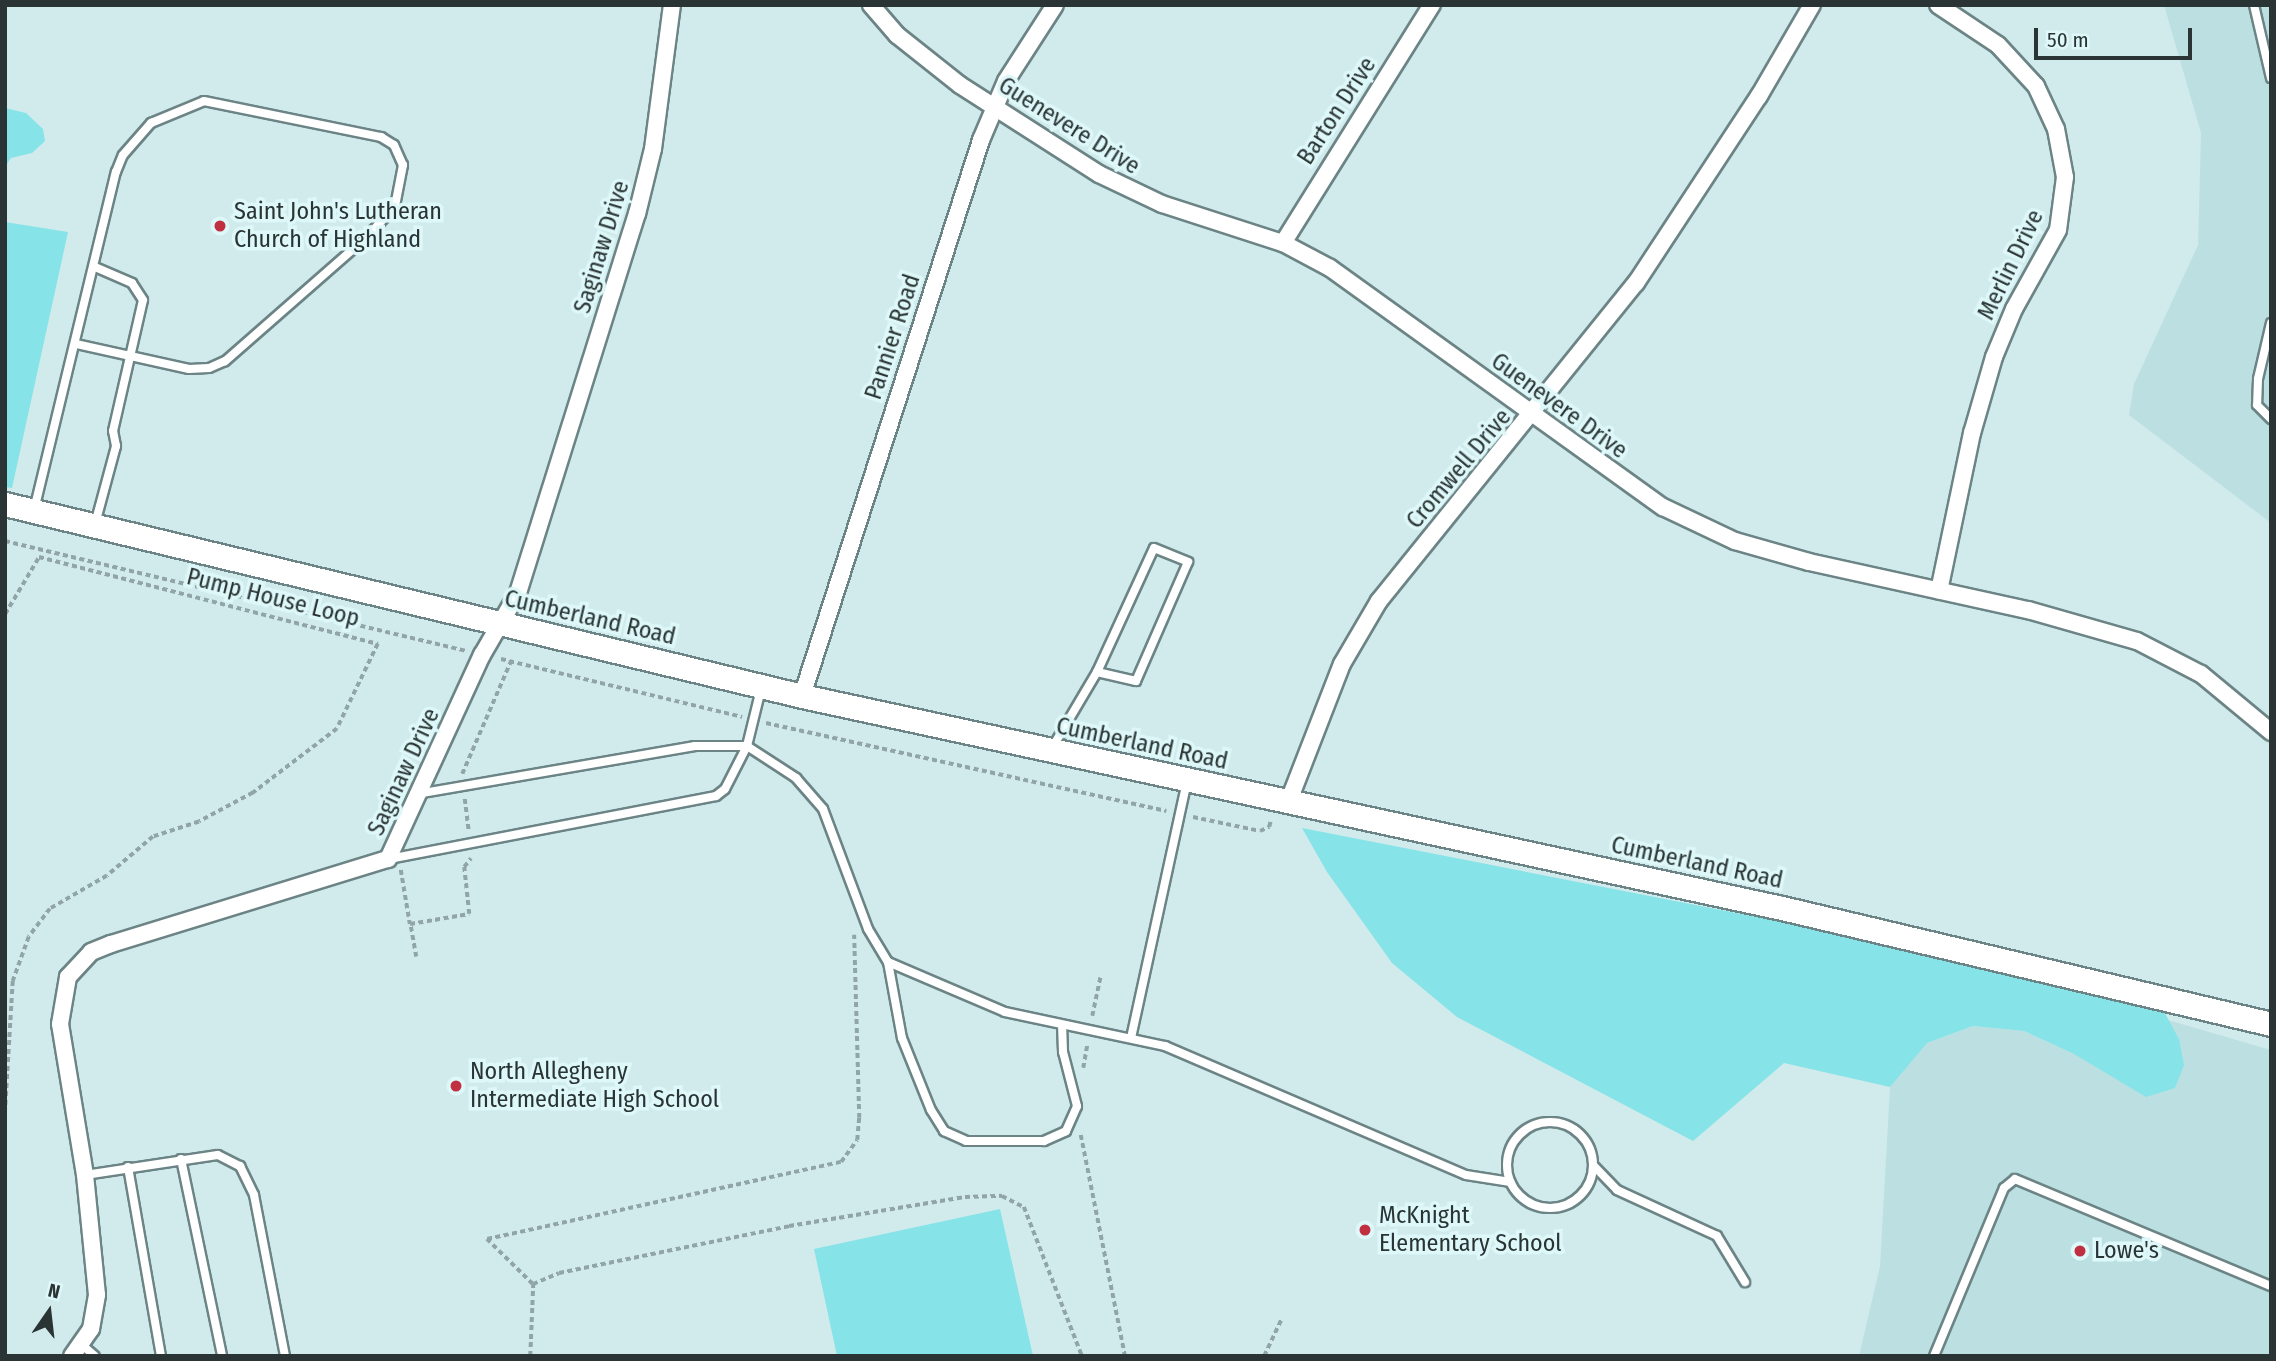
<!DOCTYPE html>
<html>
<head>
<meta charset="utf-8">
<style>
  body { margin:0 }
  #map { position:relative; width:2276px; height:1361px; overflow:hidden; background:#d1ebec; font-family:"Fira Sans Condensed",sans-serif }
  div>[style] { position:absolute }
  .built>* { inset:0; background:#bce0e2 }
  .green>* { inset:0; background:#86e3e8 }
  .path>* { height:3.5px; margin-top:-1.75px; transform-origin:0; background:repeating-linear-gradient(90deg,#91a5a6 0 5px,transparent 0 8.5px) }
  .roads { filter:drop-shadow(2px 0 #6c8485) drop-shadow(-2px 0 #6c8485) drop-shadow(0 2px #6c8485) drop-shadow(0 -2px #6c8485) }
  .service>* { height:8px; margin:-4px; padding:0 4px; transform-origin:4px; border-radius:4px; background:#fff }
  .service>.ring { margin:-4px; padding:0; box-sizing:content-box; background:none; border:8px solid #fff; border-radius:50% }
  .minor>* { height:16px; margin:-8px; padding:0 8px; transform-origin:8px; border-radius:8px; background:#fff }
  .secondary>* { height:23px; margin:-11.5px; padding:0 11.5px; transform-origin:11.5px; border-radius:11.5px; background:#fff }
  .dots>* { width:19px; height:19px; translate:-50% -50%; box-sizing:border-box; border:4px solid #def8f9; border-radius:50% }
  span { translate:-50% -50%; white-space:nowrap; text-align:center; line-height:1.15; -webkit-text-stroke:7px #def8f9; paint-order:stroke }
  .street-label { font-size:24px; color:#2a3434 }
  .poi-label { font-size:24px; color:#2a3434 }
  .left { translate:0 -50%; text-align:left }
  .frame { position:absolute; inset:0; border:7px solid #2a3434; pointer-events:none }
  .north { position:absolute; left:14px; top:1277px; width:70px; height:70px; -webkit-text-stroke:5px #def8f9; paint-order:stroke; rotate:14deg; font-size:19px; font-weight:700; line-height:28px; text-align:center; color:#2a3434 }
  .north::after { content:''; display:block; margin:auto; width:24px; height:32px; background:#2a3434; clip-path:polygon(50% 0,100% 100%,50% 72%,0 100%) }
  .scale { position:absolute; left:2034px; top:28px; width:158px; height:32px; box-sizing:border-box; border:4px solid #2a3434; border-top:0; padding-left:9px; font-size:21px; line-height:24px; white-space:nowrap; color:#2a3434; -webkit-text-stroke:5px #def8f9; paint-order:stroke }
</style>
</head>
<body>
<div id="map">
  <div class="built">
    <i style="clip-path:polygon(2164px 5px,2271px 5px,2271px 523px,2129px 415px,2134px 384px,2198px 245px,2201px 133px)"></i>
    <i style="clip-path:polygon(2168px 1020px,2271px 1050px,2271px 1356px,1859px 1356px,1880px 1266px,1890px 1087px,1902px 1067px,1927px 1043px,1973px 1026px,2024px 1031px,2074px 1054px,2179px 1039px)"></i>
  </div>
  <div class="green">
    <i style="clip-path:polygon(5px 108px,26px 113px,43px 129px,45px 141px,32px 153px,11px 158px,5px 167px)"></i>
    <i style="clip-path:polygon(5px 222px,68px 232px,12px 488px,5px 487px)"></i>
    <i style="clip-path:polygon(1302px 828px,2155px 995px,2179px 1039px,2184px 1065px,2175px 1088px,2146px 1097px,2074px 1054px,2024px 1031px,1973px 1026px,1927px 1043px,1890px 1087px,1784px 1063px,1693px 1141px,1457px 1017px,1392px 963px,1327px 872px)"></i>
    <i style="clip-path:polygon(1000px 1209px,1033px 1356px,837px 1356px,814px 1249px)"></i>
  </div>
  <div class="path">
    <i style="left:5px;top:541px;width:474px;rotate:13.4deg"></i>
    <i style="left:5px;top:614px;width:66px;rotate:-59.2deg"></i>
    <i style="left:39px;top:557px;width:350px;rotate:14.4deg"></i>
    <i style="left:378px;top:644px;width:94px;rotate:115.8deg"></i>
    <i style="left:337px;top:729px;width:106px;rotate:142.7deg"></i>
    <i style="left:253px;top:793px;width:61px;rotate:151.8deg"></i>
    <i style="left:199px;top:822px;width:48px;rotate:161.9deg"></i>
    <i style="left:153px;top:837px;width:60px;rotate:139.7deg"></i>
    <i style="left:107px;top:876px;width:66px;rotate:149.9deg"></i>
    <i style="left:50px;top:909px;width:35px;rotate:127deg"></i>
    <i style="left:29px;top:937px;width:47px;rotate:110deg"></i>
    <i style="left:13px;top:981px;width:134px;rotate:93.4deg"></i>
    <i style="left:501px;top:659px;width:248px;rotate:13.5deg"></i>
    <i style="left:766px;top:723px;width:410px;rotate:12.4deg"></i>
    <i style="left:462px;top:774px;width:123px;rotate:-66.6deg"></i>
    <i style="left:465px;top:799px;width:31px;rotate:83deg"></i>
    <i style="left:1193px;top:817px;width:68px;rotate:11.8deg"></i>
    <i style="left:1260px;top:831px;width:10px;rotate:-24deg"></i>
    <i style="left:1269px;top:827px;width:8px;rotate:-76deg"></i>
    <i style="left:401px;top:870px;width:55px;rotate:80.5deg"></i>
    <i style="left:416px;top:957px;width:34px;rotate:-100deg"></i>
    <i style="left:410px;top:924px;width:60px;rotate:-9.6deg"></i>
    <i style="left:469px;top:914px;width:47px;rotate:-96.1deg"></i>
    <i style="left:464px;top:867px;width:11px;rotate:-52deg"></i>
    <i style="left:1092px;top:1016px;width:40px;rotate:-78deg"></i>
    <i style="left:1083px;top:1068px;width:23px;rotate:-80deg"></i>
    <i style="left:1081px;top:1135px;width:225px;rotate:78.7deg"></i>
    <i style="left:487px;top:1239px;width:362px;rotate:-12.3deg"></i>
    <i style="left:841px;top:1162px;width:27px;rotate:-54deg"></i>
    <i style="left:857px;top:1140px;width:22px;rotate:-85deg"></i>
    <i style="left:859px;top:1118px;width:183px;rotate:-91.6deg"></i>
    <i style="left:487px;top:1239px;width:64px;rotate:44.4deg"></i>
    <i style="left:530px;top:1356px;width:72px;rotate:-87.6deg"></i>
    <i style="left:533px;top:1284px;width:28px;rotate:-23deg"></i>
    <i style="left:559px;top:1273px;width:235px;rotate:-11.5deg"></i>
    <i style="left:789px;top:1226px;width:178px;rotate:-9.4deg"></i>
    <i style="left:965px;top:1197px;width:37px;rotate:-2deg"></i>
    <i style="left:1002px;top:1196px;width:25px;rotate:27deg"></i>
    <i style="left:1024px;top:1207px;width:160px;rotate:68.7deg"></i>
    <i style="left:1264px;top:1356px;width:42px;rotate:-64.7deg"></i>
  </div>
  <div class="roads">
    <div class="service">
      <i style="left:2254px;top:5px;width:75px;rotate:76.9deg"></i>
      <i style="left:2271px;top:323px;width:57px;rotate:103.1deg"></i>
      <i style="left:2258px;top:379px;width:26px;rotate:92deg"></i>
      <i style="left:2257px;top:405px;width:20px;rotate:45deg"></i>
      <i style="left:34px;top:510px;width:348px;rotate:-76.4deg"></i>
      <i style="left:116px;top:172px;width:18px;rotate:-68deg"></i>
      <i style="left:123px;top:155px;width:43px;rotate:-48.8deg"></i>
      <i style="left:151px;top:123px;width:57px;rotate:-22.5deg"></i>
      <i style="left:204px;top:101px;width:181px;rotate:11.5deg"></i>
      <i style="left:381px;top:137px;width:15px;rotate:32deg"></i>
      <i style="left:394px;top:145px;width:22px;rotate:66deg"></i>
      <i style="left:403px;top:165px;width:42px;rotate:101deg"></i>
      <i style="left:395px;top:206px;width:40px;rotate:132deg"></i>
      <i style="left:368px;top:236px;width:190px;rotate:138.8deg"></i>
      <i style="left:225px;top:361px;width:17px;rotate:156deg"></i>
      <i style="left:209px;top:368px;width:20px;rotate:177deg"></i>
      <i style="left:189px;top:369px;width:116px;rotate:-167.5deg"></i>
      <i style="left:95px;top:524px;width:81px;rotate:-74.9deg"></i>
      <i style="left:116px;top:446px;width:15px;rotate:-101deg"></i>
      <i style="left:113px;top:431px;width:134px;rotate:-77.1deg"></i>
      <i style="left:143px;top:300px;width:20px;rotate:-123deg"></i>
      <i style="left:132px;top:283px;width:40px;rotate:-156.6deg"></i>
      <i style="left:761px;top:689px;width:59px;rotate:103.8deg"></i>
      <i style="left:747px;top:746px;width:59px;rotate:33.1deg"></i>
      <i style="left:796px;top:778px;width:41px;rotate:48.9deg"></i>
      <i style="left:823px;top:809px;width:128px;rotate:69.4deg"></i>
      <i style="left:868px;top:929px;width:39px;rotate:59deg"></i>
      <i style="left:888px;top:962px;width:127px;rotate:23.1deg"></i>
      <i style="left:1005px;top:1012px;width:164px;rotate:12deg"></i>
      <i style="left:1165px;top:1046px;width:327px;rotate:23.2deg"></i>
      <i style="left:1466px;top:1175px;width:45px;rotate:9deg"></i>
      <i style="left:1052px;top:748px;width:88px;rotate:-59.4deg"></i>
      <i style="left:1097px;top:672px;width:136px;rotate:-65.3deg"></i>
      <i style="left:1154px;top:548px;width:37px;rotate:22deg"></i>
      <i style="left:1188px;top:562px;width:130px;rotate:113.6deg"></i>
      <i style="left:1136px;top:681px;width:40px;rotate:-167deg"></i>
      <i style="left:389px;top:859px;width:333px;rotate:-10.9deg"></i>
      <i style="left:716px;top:796px;width:11px;rotate:-38deg"></i>
      <i style="left:725px;top:789px;width:48px;rotate:-62.9deg"></i>
      <i style="left:747px;top:746px;width:52px;rotate:180deg"></i>
      <i style="left:695px;top:746px;width:277px;rotate:170.2deg"></i>
      <i style="left:888px;top:962px;width:77px;rotate:79.6deg"></i>
      <i style="left:902px;top:1038px;width:78px;rotate:68.1deg"></i>
      <i style="left:931px;top:1110px;width:25px;rotate:58deg"></i>
      <i style="left:944px;top:1131px;width:24px;rotate:24deg"></i>
      <i style="left:966px;top:1141px;width:78px"></i>
      <i style="left:1044px;top:1141px;width:24px;rotate:-24deg"></i>
      <i style="left:1066px;top:1131px;width:27px;rotate:-66deg"></i>
      <i style="left:1077px;top:1106px;width:56px;rotate:-104.5deg"></i>
      <i style="left:1063px;top:1052px;width:26px;rotate:-92deg"></i>
      <i style="left:1131px;top:1038px;width:263px;rotate:-77.7deg"></i>
      <i class="ring" style="left:1507px;top:1122px;width:78px;height:78px"></i>
      <i style="left:181px;top:1159px;width:201px;rotate:78.2deg"></i>
      <i style="left:1594px;top:1166px;width:33px;rotate:46deg"></i>
      <i style="left:1617px;top:1190px;width:110px;rotate:24.7deg"></i>
      <i style="left:1717px;top:1236px;width:54px;rotate:58.7deg"></i>
      <i style="left:128px;top:1167px;width:192px;rotate:80.1deg"></i>
      <i style="left:85px;top:1175px;width:134px;rotate:-8.6deg"></i>
      <i style="left:218px;top:1155px;width:25px;rotate:27deg"></i>
      <i style="left:240px;top:1166px;width:32px;rotate:64deg"></i>
      <i style="left:254px;top:1195px;width:164px;rotate:79.1deg"></i>
      <i style="left:81px;top:1344px;width:18px;rotate:41deg"></i>
      <i style="left:1934px;top:1356px;width:182px;rotate:-67.4deg"></i>
      <i style="left:2004px;top:1188px;width:14px;rotate:-39deg"></i>
      <i style="left:2015px;top:1179px;width:277px;rotate:22.7deg"></i>
    </div>
    <div class="minor">
      <i style="left:871px;top:5px;width:40px;rotate:49deg"></i>
      <i style="left:897px;top:35px;width:80px;rotate:38.4deg"></i>
      <i style="left:960px;top:85px;width:165px;rotate:32.6deg"></i>
      <i style="left:1099px;top:174px;width:70px;rotate:25.5deg"></i>
      <i style="left:1162px;top:204px;width:127px;rotate:17.9deg"></i>
      <i style="left:1283px;top:243px;width:53px;rotate:28deg"></i>
      <i style="left:1330px;top:268px;width:410px;rotate:35.7deg"></i>
      <i style="left:1663px;top:507px;width:80px;rotate:25.3deg"></i>
      <i style="left:1735px;top:541px;width:77px;rotate:15.8deg"></i>
      <i style="left:1809px;top:562px;width:224px;rotate:12.4deg"></i>
      <i style="left:2028px;top:610px;width:113px;rotate:15.9deg"></i>
      <i style="left:2137px;top:641px;width:72px;rotate:27.3deg"></i>
      <i style="left:2201px;top:674px;width:91px;rotate:39.6deg"></i>
      <i style="left:1938px;top:5px;width:72px;rotate:33.7deg"></i>
      <i style="left:1998px;top:45px;width:56px;rotate:47.2deg"></i>
      <i style="left:2036px;top:86px;width:47px;rotate:65.1deg"></i>
      <i style="left:2056px;top:129px;width:49px;rotate:79.4deg"></i>
      <i style="left:2065px;top:177px;width:53px;rotate:97.5deg"></i>
      <i style="left:2058px;top:230px;width:90px;rotate:119.1deg"></i>
      <i style="left:2014px;top:309px;width:52px;rotate:112.6deg"></i>
      <i style="left:1994px;top:357px;width:79px;rotate:106.1deg"></i>
      <i style="left:1972px;top:433px;width:161px;rotate:101.8deg"></i>
      <i style="left:1283px;top:243px;width:281px;rotate:-58deg"></i>
      <i style="left:802px;top:696px;width:584px;rotate:-72.15deg"></i>
      <i style="left:981px;top:140px;width:64px;rotate:-67deg"></i>
      <i style="left:1006px;top:81px;width:90px;rotate:-57.2deg"></i>
      <i style="left:1288px;top:803px;width:149px;rotate:-68.8deg"></i>
      <i style="left:1342px;top:664px;width:73px;rotate:-59.6deg"></i>
      <i style="left:1379px;top:601px;width:409px;rotate:-51.1deg"></i>
      <i style="left:1636px;top:283px;width:224px;rotate:-56.7deg"></i>
      <i style="left:1759px;top:96px;width:105px;rotate:-59.8deg"></i>
      <i style="left:72px;top:1356px;width:33px;rotate:-55deg"></i>
      <i style="left:91px;top:1329px;width:35px;rotate:-80deg"></i>
      <i style="left:97px;top:1295px;width:121px;rotate:-95.7deg"></i>
      <i style="left:85px;top:1175px;width:153px;rotate:-99.4deg"></i>
      <i style="left:60px;top:1024px;width:48px;rotate:-80.3deg"></i>
      <i style="left:68px;top:977px;width:34px;rotate:-47deg"></i>
      <i style="left:91px;top:952px;width:22px;rotate:-22deg"></i>
      <i style="left:111px;top:944px;width:290px;rotate:-17.1deg"></i>
      <i style="left:388px;top:859px;width:225px;rotate:-65.3deg"></i>
      <i style="left:482px;top:655px;width:72px;rotate:-59.9deg"></i>
      <i style="left:518px;top:593px;width:397px;rotate:-72.6deg"></i>
      <i style="left:637px;top:214px;width:67px;rotate:-76.2deg"></i>
      <i style="left:653px;top:149px;width:145px;rotate:-82.5deg"></i>
    </div>
    <div class="secondary">
      <i style="left:5px;top:504px;width:820px;rotate:13.54deg"></i>
      <i style="left:802px;top:696px;width:1003px;rotate:12.21deg"></i>
      <i style="left:1782px;top:908px;width:503px;rotate:13.34deg"></i>
    </div>
  </div>
  <div class="dots">
    <i style="left:220px;top:226px;background:#c03040"></i>
    <i style="left:456px;top:1086px;background:#c03040"></i>
    <i style="left:1365px;top:1230px;background:#c03040"></i>
    <i style="left:2080px;top:1251px;background:#c03040"></i>
  </div>
  <div class="street-label">
    <span style="left:1337px;top:111px;rotate:-57deg">Barton Drive</span>
    <span style="left:1069px;top:126px;rotate:32deg">Guenevere Drive</span>
    <span style="left:602px;top:247px;rotate:-73deg">Saginaw Drive</span>
    <span style="left:2011px;top:265px;rotate:-64deg">Merlin Drive</span>
    <span style="left:893px;top:337px;rotate:-72deg">Pannier Road</span>
    <span style="left:1559px;top:406px;rotate:36deg">Guenevere Drive</span>
    <span style="left:1459px;top:469px;rotate:-50deg">Cromwell Drive</span>
    <span style="left:273px;top:598px;rotate:14deg">Pump House Loop</span>
    <span style="left:590px;top:618px;rotate:13deg">Cumberland Road</span>
    <span style="left:1142px;top:744px;rotate:12deg">Cumberland Road</span>
    <span style="left:404px;top:772px;rotate:-65deg">Saginaw Drive</span>
    <span style="left:1697px;top:863px;rotate:12deg">Cumberland Road</span>
  </div>
  <div class="poi-label">
    <span class="left" style="left:234px;top:226px">Saint John's Lutheran<br>Church of Highland</span>
    <span class="left" style="left:470px;top:1086px">North Allegheny<br>Intermediate High School</span>
    <span class="left" style="left:1379px;top:1230px">McKnight<br>Elementary School</span>
    <span class="left" style="left:2094px;top:1251px">Lowe's</span>
  </div>
  <div class="frame"></div>
  <div class="north">N</div>
  <div class="scale">50 m</div>
</div>
</body>
</html>
